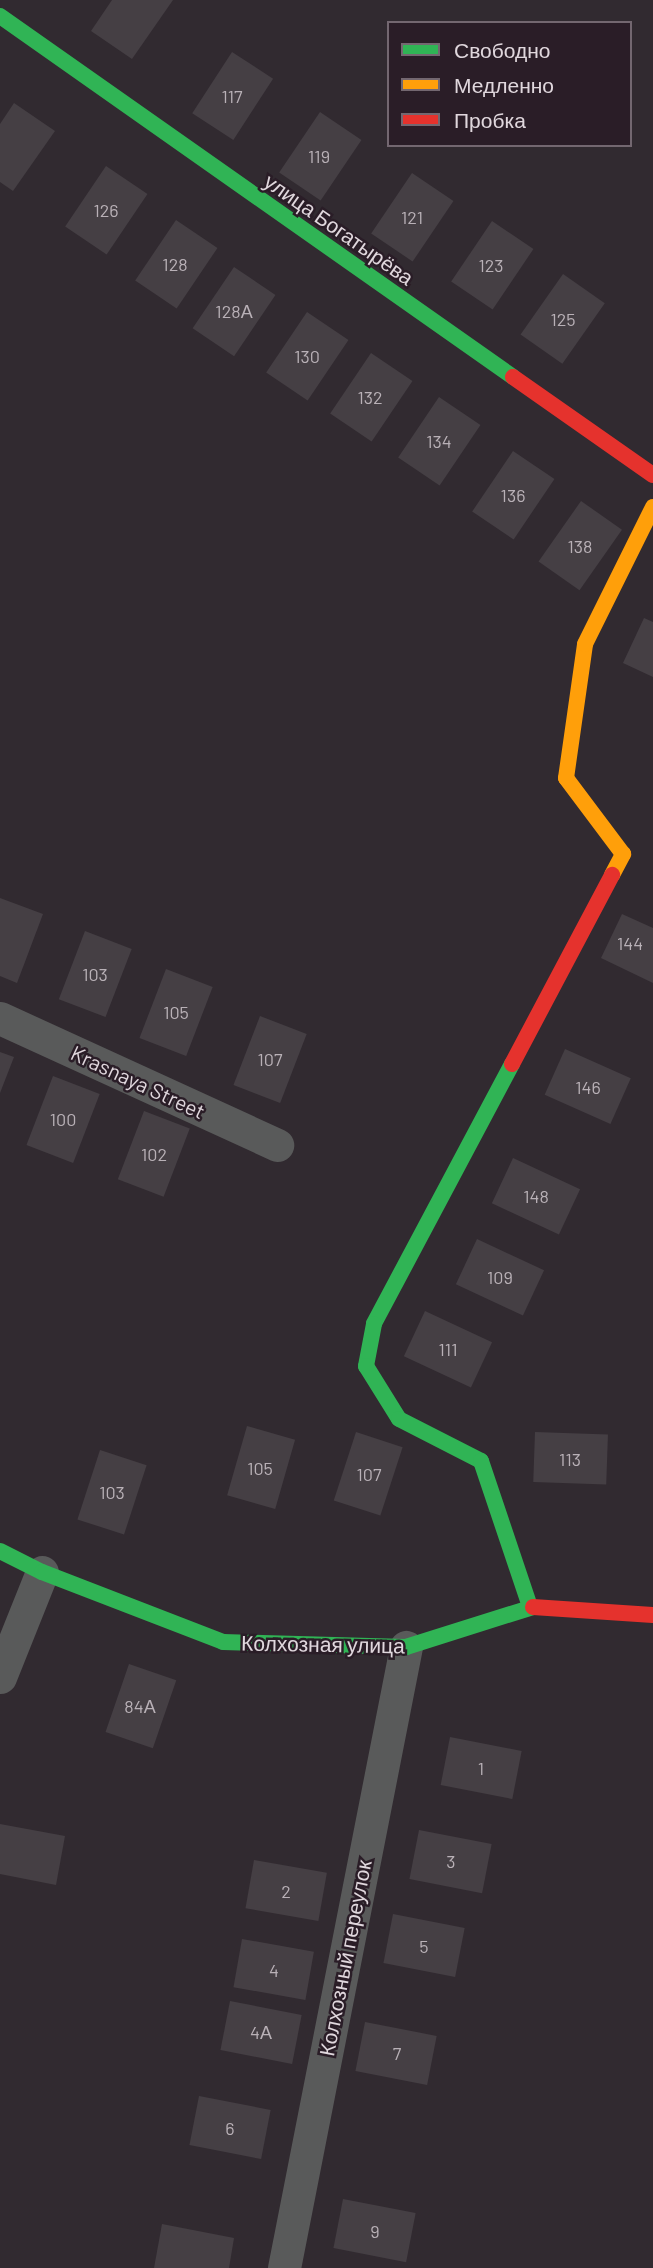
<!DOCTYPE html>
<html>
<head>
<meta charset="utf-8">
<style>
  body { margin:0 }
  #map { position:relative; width:653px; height:2268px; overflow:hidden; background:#312a30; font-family:Barlow,sans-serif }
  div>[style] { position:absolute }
  .building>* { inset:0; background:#453f44; transform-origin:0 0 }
  .street>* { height:33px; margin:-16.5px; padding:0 16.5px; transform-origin:16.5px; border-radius:16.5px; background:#595a5a }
  .fast>* { height:16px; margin:-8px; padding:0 8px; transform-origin:8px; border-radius:8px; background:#30b455 }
  .slow>* { height:16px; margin:-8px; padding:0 8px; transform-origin:8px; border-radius:8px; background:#ff9f0a }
  .jam>* { height:16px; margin:-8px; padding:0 8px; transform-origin:8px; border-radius:8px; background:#e5322d }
  span { translate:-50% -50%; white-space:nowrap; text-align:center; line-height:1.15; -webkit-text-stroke:5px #2a1d27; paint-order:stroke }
  .number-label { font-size:18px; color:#b9b1b7 }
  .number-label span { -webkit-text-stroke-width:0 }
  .street-label { font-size:21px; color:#e0d7dd }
  .legend { position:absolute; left:387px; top:21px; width:245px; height:126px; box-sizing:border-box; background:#2a1d27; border:2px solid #736770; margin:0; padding:9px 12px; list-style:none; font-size:21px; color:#e0d7dd }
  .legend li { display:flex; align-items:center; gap:14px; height:35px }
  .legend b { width:35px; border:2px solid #736770 }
</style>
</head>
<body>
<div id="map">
  <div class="building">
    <i style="clip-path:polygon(112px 0,173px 0,132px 59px,91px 31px)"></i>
    <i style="left:232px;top:52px;width:49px;height:73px;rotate:33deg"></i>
    <i style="clip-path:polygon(14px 103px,55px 131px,13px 191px,0 182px,0 124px)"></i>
    <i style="left:320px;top:112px;width:50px;height:73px;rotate:34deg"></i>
    <i style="left:106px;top:166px;width:50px;height:73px;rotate:34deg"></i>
    <i style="left:412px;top:173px;width:50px;height:73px;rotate:34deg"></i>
    <i style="left:176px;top:220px;width:50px;height:73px;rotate:34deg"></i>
    <i style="left:492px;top:221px;width:50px;height:73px;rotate:34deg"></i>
    <i style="left:234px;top:267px;width:50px;height:74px;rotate:34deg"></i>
    <i style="left:563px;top:274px;width:51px;height:74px;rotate:35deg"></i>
    <i style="left:307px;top:312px;width:50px;height:73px;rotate:34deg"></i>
    <i style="left:371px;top:353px;width:50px;height:73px;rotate:34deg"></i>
    <i style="left:439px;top:397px;width:50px;height:73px;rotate:34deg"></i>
    <i style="left:513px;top:451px;width:50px;height:73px;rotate:34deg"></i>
    <i style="left:581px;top:501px;width:50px;height:74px;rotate:35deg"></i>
    <i style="clip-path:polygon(644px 618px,653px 622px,653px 677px,623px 663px)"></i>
    <i style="clip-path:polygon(0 898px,43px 914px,17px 983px,0 976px)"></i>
    <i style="clip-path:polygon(622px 914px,653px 928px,653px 983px,601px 958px)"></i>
    <i style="left:85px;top:931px;width:50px;height:73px;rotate:21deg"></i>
    <i style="left:166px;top:969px;width:50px;height:74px;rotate:21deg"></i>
    <i style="left:260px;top:1016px;width:50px;height:74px;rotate:21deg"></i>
    <i style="left:565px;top:1049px;width:72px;height:50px;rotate:24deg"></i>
    <i style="clip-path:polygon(0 1052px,14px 1057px,0 1093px)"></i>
    <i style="left:53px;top:1076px;width:50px;height:74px;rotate:21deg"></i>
    <i style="left:144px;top:1111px;width:49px;height:73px;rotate:21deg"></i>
    <i style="left:513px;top:1158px;width:74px;height:50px;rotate:25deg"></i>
    <i style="left:477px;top:1239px;width:74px;height:50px;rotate:25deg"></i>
    <i style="left:425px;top:1311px;width:74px;height:50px;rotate:25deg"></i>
    <i style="left:247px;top:1426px;width:50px;height:72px;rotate:16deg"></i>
    <i style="left:356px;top:1432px;width:49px;height:72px;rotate:18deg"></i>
    <i style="left:535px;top:1432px;width:73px;height:50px;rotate:2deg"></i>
    <i style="left:100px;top:1450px;width:49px;height:73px;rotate:18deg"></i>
    <i style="left:129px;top:1664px;width:50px;height:72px;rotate:19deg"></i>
    <i style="left:450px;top:1737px;width:73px;height:49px;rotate:11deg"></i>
    <i style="clip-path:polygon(0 1824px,65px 1836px,56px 1885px,0 1874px)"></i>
    <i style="left:419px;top:1830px;width:74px;height:50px;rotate:11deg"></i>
    <i style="left:254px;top:1860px;width:74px;height:49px;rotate:10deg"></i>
    <i style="left:393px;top:1914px;width:73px;height:50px;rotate:11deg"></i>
    <i style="left:242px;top:1939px;width:73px;height:49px;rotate:10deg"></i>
    <i style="left:230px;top:2001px;width:73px;height:50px;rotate:11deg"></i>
    <i style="left:365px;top:2022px;width:73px;height:50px;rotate:11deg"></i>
    <i style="left:199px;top:2096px;width:73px;height:50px;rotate:11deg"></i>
    <i style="left:343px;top:2199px;width:74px;height:50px;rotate:11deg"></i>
    <i style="clip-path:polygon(162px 2224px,234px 2238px,229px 2268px,154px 2268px)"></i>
  </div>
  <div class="street">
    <i style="left:0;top:1018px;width:305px;rotate:24.6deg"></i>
    <i style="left:0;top:1677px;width:113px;rotate:-68.2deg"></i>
    <i style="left:284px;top:2268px;width:633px;rotate:-78.89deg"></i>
  </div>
  <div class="fast">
    <i style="left:0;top:16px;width:627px;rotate:35.13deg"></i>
    <i style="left:512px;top:1064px;width:294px;rotate:118deg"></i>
    <i style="left:374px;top:1324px;width:43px;rotate:100.8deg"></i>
    <i style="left:366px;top:1366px;width:62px;rotate:58.1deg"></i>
    <i style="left:399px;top:1419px;width:92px;rotate:27.1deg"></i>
    <i style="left:481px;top:1461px;width:154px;rotate:71.4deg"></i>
    <i style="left:0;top:1551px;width:47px;rotate:26.6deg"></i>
    <i style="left:42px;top:1572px;width:194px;rotate:21.1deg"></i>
    <i style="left:223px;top:1642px;width:183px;rotate:1.6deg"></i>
    <i style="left:406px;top:1647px;width:133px;rotate:-17.5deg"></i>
  </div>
  <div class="slow">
    <i style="left:612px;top:875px;width:24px;rotate:-62deg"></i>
    <i style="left:623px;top:854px;width:95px;rotate:-126.9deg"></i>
    <i style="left:566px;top:778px;width:135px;rotate:-81.9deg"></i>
    <i style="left:585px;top:644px;width:153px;rotate:-63.6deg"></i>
  </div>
  <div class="jam">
    <i style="left:513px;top:377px;width:171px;rotate:35deg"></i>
    <i style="left:512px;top:1064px;width:214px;rotate:-62.1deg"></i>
    <i style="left:533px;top:1607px;width:120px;rotate:3.8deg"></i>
  </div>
  <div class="number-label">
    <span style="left:232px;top:96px">117</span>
    <span style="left:319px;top:156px">119</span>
    <span style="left:106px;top:210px">126</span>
    <span style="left:412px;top:217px">121</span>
    <span style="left:175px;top:264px">128</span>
    <span style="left:491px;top:265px">123</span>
    <span style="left:234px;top:311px">128А</span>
    <span style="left:563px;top:319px">125</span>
    <span style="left:307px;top:356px">130</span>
    <span style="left:370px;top:397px">132</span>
    <span style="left:439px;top:441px">134</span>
    <span style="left:513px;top:495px">136</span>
    <span style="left:580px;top:546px">138</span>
    <span style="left:630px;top:943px">144</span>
    <span style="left:95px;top:974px">103</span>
    <span style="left:176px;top:1012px">105</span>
    <span style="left:270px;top:1059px">107</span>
    <span style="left:588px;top:1087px">146</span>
    <span style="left:63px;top:1119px">100</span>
    <span style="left:154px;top:1154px">102</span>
    <span style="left:536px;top:1196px">148</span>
    <span style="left:500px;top:1277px">109</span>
    <span style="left:448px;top:1349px">111</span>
    <span style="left:570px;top:1459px">113</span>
    <span style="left:260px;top:1468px">105</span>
    <span style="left:369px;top:1474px">107</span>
    <span style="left:112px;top:1492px">103</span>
    <span style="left:140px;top:1706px">84А</span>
    <span style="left:481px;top:1768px">1</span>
    <span style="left:451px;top:1861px">3</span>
    <span style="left:286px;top:1891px">2</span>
    <span style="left:424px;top:1946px">5</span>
    <span style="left:274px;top:1970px">4</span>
    <span style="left:261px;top:2032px">4А</span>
    <span style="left:397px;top:2053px">7</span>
    <span style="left:230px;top:2128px">6</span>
    <span style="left:375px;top:2231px">9</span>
  </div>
  <div class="street-label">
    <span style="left:339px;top:229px;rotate:35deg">улица Богатырёва</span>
    <span style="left:138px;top:1082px;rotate:25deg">Krasnaya Street</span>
    <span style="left:323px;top:1644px;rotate:1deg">Колхозная улица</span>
    <span style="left:345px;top:1958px;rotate:-79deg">Колхозный переулок</span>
  </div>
  <ul class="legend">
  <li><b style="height:9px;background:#30b455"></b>Свободно</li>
  <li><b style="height:9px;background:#ff9f0a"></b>Медленно</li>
  <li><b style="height:9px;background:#e5322d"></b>Пробка</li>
  </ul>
</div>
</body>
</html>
